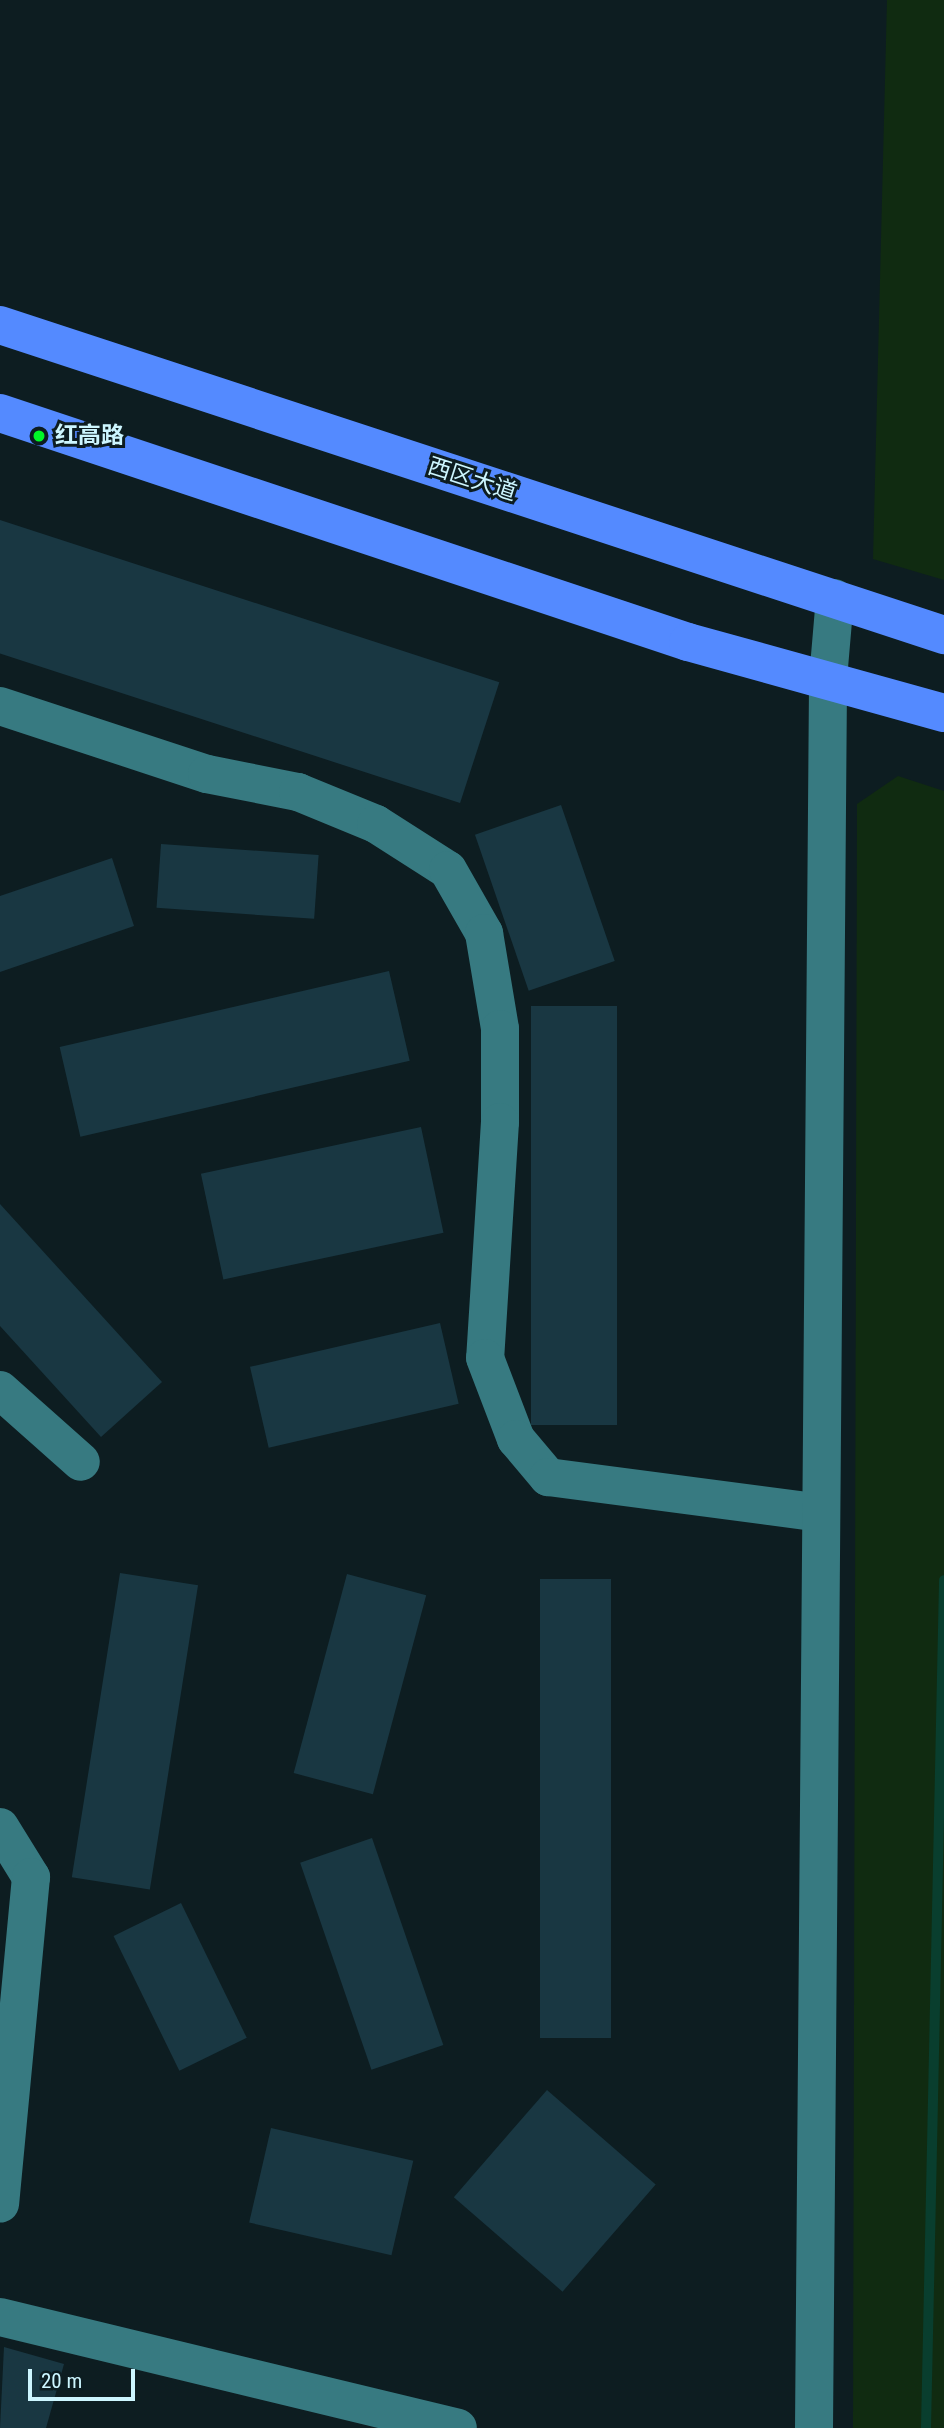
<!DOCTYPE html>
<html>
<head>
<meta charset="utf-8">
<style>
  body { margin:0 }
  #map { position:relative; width:944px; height:2428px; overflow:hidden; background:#0d1d21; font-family:"Roboto Condensed","Noto Sans SC",sans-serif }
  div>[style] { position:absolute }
  .green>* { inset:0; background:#102b11 }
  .stream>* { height:10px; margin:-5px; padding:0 5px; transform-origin:5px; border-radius:5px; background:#093e2e }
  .building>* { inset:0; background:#193742; transform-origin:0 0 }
  .minor>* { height:38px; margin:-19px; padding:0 19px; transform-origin:19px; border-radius:19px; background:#377a81 }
  .major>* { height:38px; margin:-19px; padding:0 19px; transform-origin:19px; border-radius:19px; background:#548aff }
  .dots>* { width:19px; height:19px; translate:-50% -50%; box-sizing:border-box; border:4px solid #0d1d21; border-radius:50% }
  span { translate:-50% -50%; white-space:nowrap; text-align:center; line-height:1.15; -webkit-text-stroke:6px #0d1d21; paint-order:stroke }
  .poi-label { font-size:23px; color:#cdf6ff; font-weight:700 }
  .left { translate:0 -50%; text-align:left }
  .street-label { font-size:23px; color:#cdf6ff }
  .scale { position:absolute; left:28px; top:2369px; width:107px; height:32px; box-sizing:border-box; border:4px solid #cdf6ff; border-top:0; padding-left:9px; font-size:21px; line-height:24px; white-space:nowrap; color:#cdf6ff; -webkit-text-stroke:5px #0d1d21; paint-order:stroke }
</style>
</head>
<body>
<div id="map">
  <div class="green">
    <i style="clip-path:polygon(887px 0,944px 0,944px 580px,873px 559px)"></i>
    <i style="clip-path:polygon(898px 776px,944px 791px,944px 2428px,853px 2428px,857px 804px)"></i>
  </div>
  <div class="stream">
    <i style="left:926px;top:2428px;width:848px;rotate:-88.78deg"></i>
  </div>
  <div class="building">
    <i style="left:0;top:520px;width:525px;height:127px;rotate:18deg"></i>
    <i style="left:561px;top:805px;width:165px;height:91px;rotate:71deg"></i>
    <i style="left:161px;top:844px;width:158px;height:64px;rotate:4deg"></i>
    <i style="clip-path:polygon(112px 858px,134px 926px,0 972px,0 896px)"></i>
    <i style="left:389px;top:971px;width:92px;height:338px;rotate:77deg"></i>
    <i style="left:531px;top:1006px;width:86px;height:419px"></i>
    <i style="left:421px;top:1127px;width:108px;height:225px;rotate:78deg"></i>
    <i style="clip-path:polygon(0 1204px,162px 1382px,101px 1437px,0 1326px)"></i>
    <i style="left:440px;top:1323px;width:83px;height:195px;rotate:77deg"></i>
    <i style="left:120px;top:1573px;width:79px;height:308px;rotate:9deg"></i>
    <i style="left:347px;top:1574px;width:82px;height:206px;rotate:15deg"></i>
    <i style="left:611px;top:1579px;width:459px;height:71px;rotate:90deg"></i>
    <i style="left:372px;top:1838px;width:219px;height:76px;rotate:71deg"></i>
    <i style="left:181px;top:1903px;width:150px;height:75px;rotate:64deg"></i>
    <i style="left:547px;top:2090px;width:144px;height:142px;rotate:41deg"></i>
    <i style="left:271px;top:2128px;width:146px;height:97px;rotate:13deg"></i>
    <i style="clip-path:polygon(4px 2347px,64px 2364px,46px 2428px,0 2428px)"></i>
  </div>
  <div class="minor">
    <i style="left:0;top:706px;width:218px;rotate:18.2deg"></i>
    <i style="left:207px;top:774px;width:93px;rotate:11.2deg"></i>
    <i style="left:298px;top:792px;width:84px;rotate:22.3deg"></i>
    <i style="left:376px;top:824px;width:85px;rotate:32.6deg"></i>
    <i style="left:448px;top:870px;width:73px;rotate:60.3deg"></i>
    <i style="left:484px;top:933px;width:97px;rotate:80.5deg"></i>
    <i style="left:500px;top:1029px;width:93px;rotate:90deg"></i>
    <i style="left:500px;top:1122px;width:236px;rotate:93.6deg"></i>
    <i style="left:485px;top:1358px;width:87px;rotate:69.1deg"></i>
    <i style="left:516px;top:1439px;width:50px;rotate:49.9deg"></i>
    <i style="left:548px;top:1477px;width:275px;rotate:7.5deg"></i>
    <i style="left:0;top:1390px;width:108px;rotate:41.6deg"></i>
    <i style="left:0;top:1827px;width:59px;rotate:58.2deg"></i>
    <i style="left:31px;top:1877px;width:328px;rotate:95.4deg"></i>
    <i style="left:0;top:2317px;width:471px;rotate:13.6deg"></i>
    <i style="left:814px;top:2428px;width:1749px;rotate:-89.54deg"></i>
    <i style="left:828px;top:679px;width:81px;rotate:-85.1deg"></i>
  </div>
  <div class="major">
    <i style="left:0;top:325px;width:994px;rotate:18.18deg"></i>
    <i style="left:0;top:413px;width:725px;rotate:18.41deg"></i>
    <i style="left:688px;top:642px;width:266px;rotate:15.5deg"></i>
  </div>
  <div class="dots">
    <i style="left:39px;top:436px;background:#00f827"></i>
  </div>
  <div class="poi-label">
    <span class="left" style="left:55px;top:436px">红高路</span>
  </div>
  <div class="street-label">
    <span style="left:472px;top:480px;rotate:18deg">西区大道</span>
  </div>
  <div class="scale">20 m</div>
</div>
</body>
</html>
